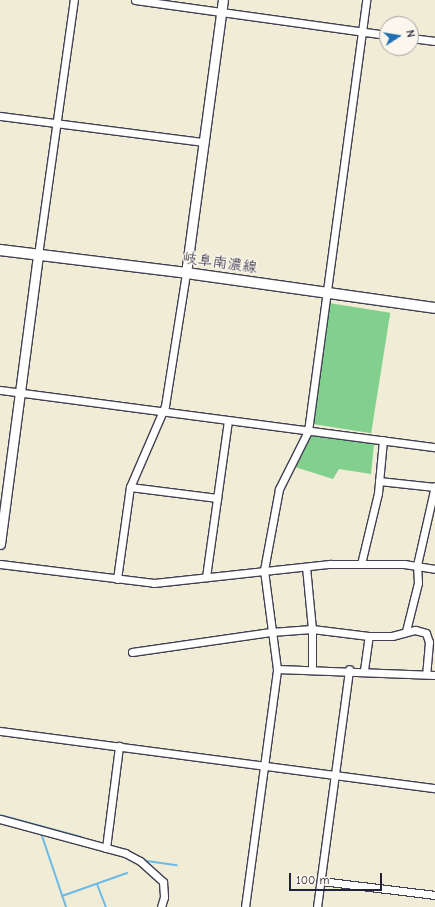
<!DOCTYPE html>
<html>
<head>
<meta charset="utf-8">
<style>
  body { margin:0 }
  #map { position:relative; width:435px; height:907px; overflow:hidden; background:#f1ecd6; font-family:"Comic Neue","Klee One",sans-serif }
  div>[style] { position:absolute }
  .green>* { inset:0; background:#82d08e; transform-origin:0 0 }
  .stream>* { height:2px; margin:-1px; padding:0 1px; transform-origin:1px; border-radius:1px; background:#6cbae6 }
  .roads { filter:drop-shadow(1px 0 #414052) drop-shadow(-1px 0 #414052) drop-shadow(0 1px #414052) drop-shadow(0 -1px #414052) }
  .street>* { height:7px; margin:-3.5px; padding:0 3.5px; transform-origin:3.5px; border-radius:3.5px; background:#fff }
  .secondary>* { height:9px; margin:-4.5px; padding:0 4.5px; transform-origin:4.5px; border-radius:4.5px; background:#fff }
  .primary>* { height:10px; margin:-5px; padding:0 5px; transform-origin:5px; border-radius:5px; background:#fff }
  span { translate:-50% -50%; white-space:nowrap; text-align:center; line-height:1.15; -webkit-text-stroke:3px #fbf7ec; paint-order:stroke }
  .street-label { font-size:15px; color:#22223b }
  .north { position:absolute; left:379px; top:16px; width:40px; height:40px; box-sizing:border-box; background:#fbf7ec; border:1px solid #a4a2a5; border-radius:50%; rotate:78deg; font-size:11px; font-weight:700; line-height:16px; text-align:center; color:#22223b }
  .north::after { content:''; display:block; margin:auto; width:14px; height:18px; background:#1f6fb2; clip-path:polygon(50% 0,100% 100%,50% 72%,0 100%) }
  .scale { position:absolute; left:289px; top:873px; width:93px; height:18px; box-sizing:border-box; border:2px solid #22223b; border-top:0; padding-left:5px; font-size:12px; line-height:14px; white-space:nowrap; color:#22223b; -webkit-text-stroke:3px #fbf7ec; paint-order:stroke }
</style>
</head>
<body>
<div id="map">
  <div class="green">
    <i style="left:329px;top:303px;width:62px;height:122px;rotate:9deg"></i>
    <i style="clip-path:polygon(308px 434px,374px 444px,371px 474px,339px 469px,333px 479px,295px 467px)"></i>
  </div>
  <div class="stream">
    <i style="left:0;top:815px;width:84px;rotate:15.2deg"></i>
    <i style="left:41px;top:833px;width:78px;rotate:71.3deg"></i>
    <i style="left:112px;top:846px;width:17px;rotate:17deg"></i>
    <i style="left:128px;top:851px;width:21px;rotate:28deg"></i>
    <i style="left:147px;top:861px;width:30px;rotate:8deg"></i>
    <i style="left:97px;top:884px;width:25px;rotate:69deg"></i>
    <i style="left:62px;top:896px;width:69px;rotate:-19.5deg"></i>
  </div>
  <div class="roads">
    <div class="street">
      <i style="left:135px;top:0;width:254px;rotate:7.9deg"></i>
      <i style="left:411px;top:38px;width:24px;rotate:7deg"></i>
      <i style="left:0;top:116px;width:206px;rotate:7.3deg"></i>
      <i style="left:38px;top:255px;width:258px;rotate:-82deg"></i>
      <i style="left:0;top:390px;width:439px;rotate:7.5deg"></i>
      <i style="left:379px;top:481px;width:56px;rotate:6.1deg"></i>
      <i style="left:130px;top:487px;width:88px;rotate:7.2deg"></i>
      <i style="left:0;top:564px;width:155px;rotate:7deg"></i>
      <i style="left:154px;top:583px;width:177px;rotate:-6.2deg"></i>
      <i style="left:330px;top:564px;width:74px"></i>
      <i style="left:404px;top:564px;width:31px;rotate:9deg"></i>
      <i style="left:361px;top:564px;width:73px;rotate:-76.5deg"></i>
      <i style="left:378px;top:493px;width:53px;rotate:-84.6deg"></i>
      <i style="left:206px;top:577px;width:158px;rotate:-82deg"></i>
      <i style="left:117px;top:579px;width:93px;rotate:-82deg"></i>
      <i style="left:130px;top:487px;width:88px;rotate:-66.6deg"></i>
      <i style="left:165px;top:406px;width:135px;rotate:-81deg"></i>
      <i style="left:406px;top:631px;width:49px;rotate:-76deg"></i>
      <i style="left:418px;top:583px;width:18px;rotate:-93deg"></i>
      <i style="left:417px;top:565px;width:81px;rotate:-77.2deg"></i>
      <i style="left:132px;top:652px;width:140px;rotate:-8.2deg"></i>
      <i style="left:271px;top:632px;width:41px;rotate:-4.2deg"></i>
      <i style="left:312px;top:629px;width:62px;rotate:-95.5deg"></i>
      <i style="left:277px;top:669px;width:158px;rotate:2.2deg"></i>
      <i style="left:312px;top:669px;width:40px;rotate:-90deg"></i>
      <i style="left:312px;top:629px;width:57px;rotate:7deg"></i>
      <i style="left:364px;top:670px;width:34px;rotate:-82deg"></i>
      <i style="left:369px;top:636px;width:23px"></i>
      <i style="left:392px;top:636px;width:24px;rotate:-15deg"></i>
      <i style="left:415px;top:630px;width:11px;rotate:15deg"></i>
      <i style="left:426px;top:633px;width:9px;rotate:72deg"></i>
      <i style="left:429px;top:642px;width:32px;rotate:95deg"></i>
      <i style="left:0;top:731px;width:439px;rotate:7.5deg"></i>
      <i style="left:0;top:819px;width:130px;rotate:15.2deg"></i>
      <i style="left:125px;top:853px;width:17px;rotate:28deg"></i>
      <i style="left:140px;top:861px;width:31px;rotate:42deg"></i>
      <i style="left:163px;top:882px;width:15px;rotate:86deg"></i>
      <i style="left:164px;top:897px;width:10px;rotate:107deg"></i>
      <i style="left:106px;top:848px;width:103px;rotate:-82.7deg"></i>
      <i style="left:321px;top:881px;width:115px;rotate:7deg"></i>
      <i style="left:245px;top:907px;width:240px;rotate:-82.3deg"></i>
      <i style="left:277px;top:669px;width:100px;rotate:-97.5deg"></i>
      <i style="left:264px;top:570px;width:82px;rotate:-79.5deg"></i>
      <i style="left:279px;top:489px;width:65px;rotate:-63.4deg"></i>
      <i style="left:308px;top:431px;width:435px;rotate:-82.3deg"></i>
      <i style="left:317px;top:907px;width:240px;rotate:-82.3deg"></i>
    </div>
    <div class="secondary">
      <i style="left:186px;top:273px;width:275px;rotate:-82.3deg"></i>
      <i style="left:0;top:544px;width:291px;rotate:-82.5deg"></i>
    </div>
    <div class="primary">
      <i style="left:0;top:250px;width:187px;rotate:7deg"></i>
      <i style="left:186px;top:273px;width:251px;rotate:8deg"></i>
    </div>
  </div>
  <div class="street-label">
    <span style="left:220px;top:263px;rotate:8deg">岐阜南濃線</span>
  </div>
  <div class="north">N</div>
  <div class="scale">100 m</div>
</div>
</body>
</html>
